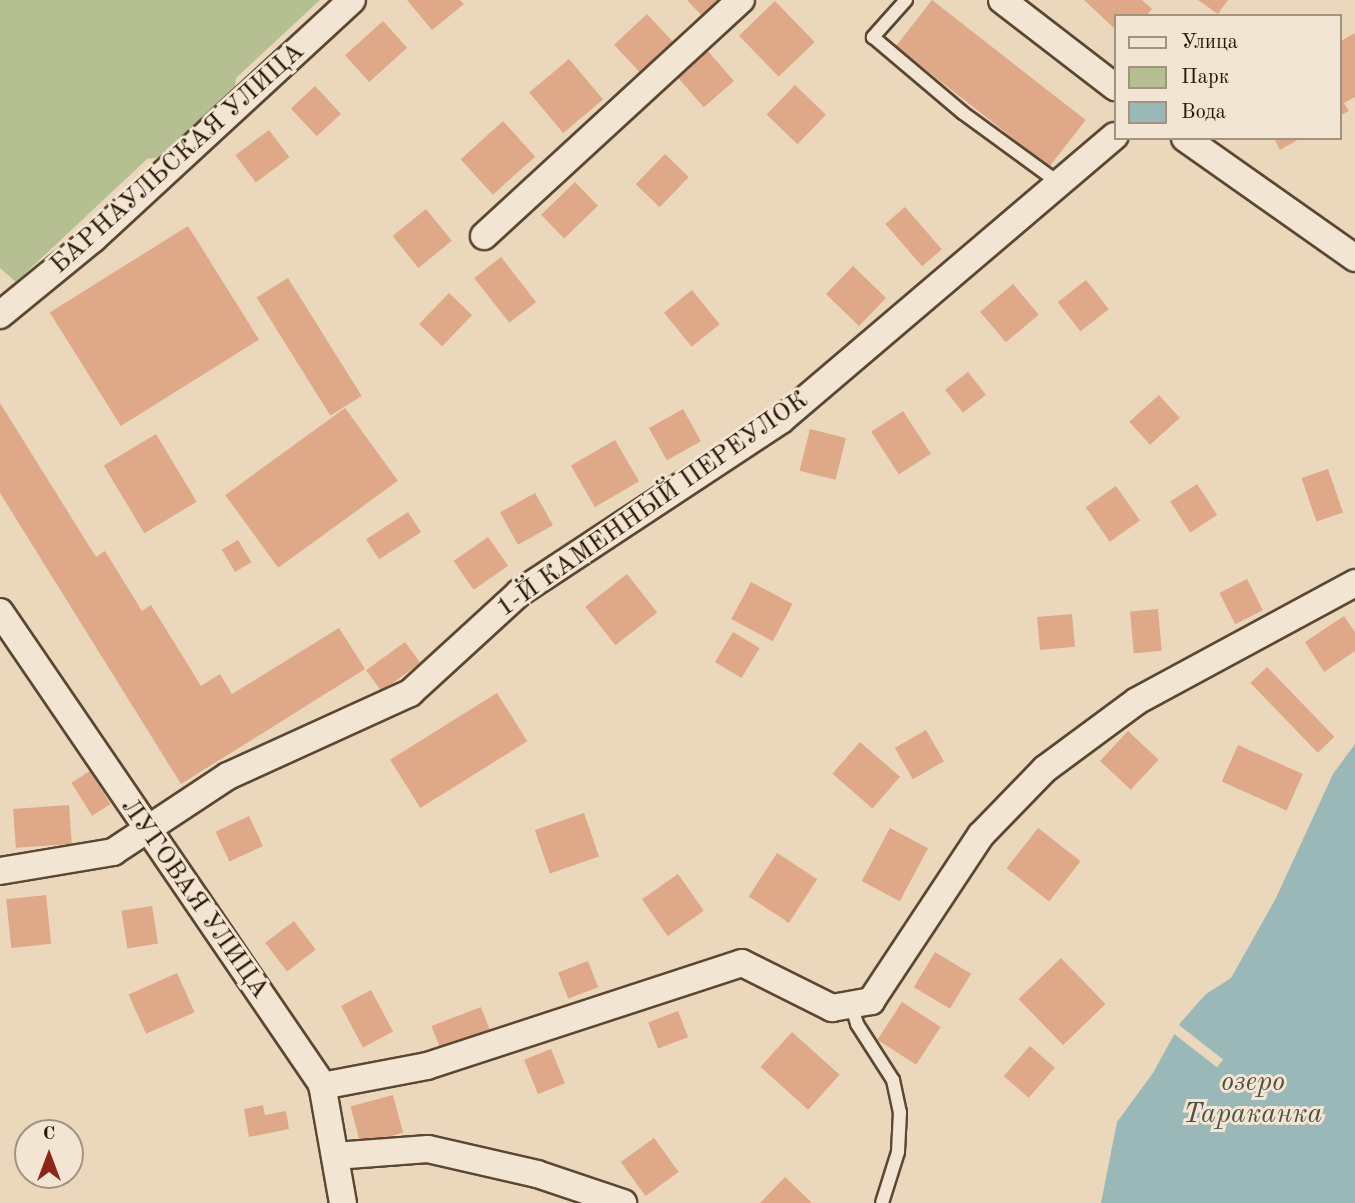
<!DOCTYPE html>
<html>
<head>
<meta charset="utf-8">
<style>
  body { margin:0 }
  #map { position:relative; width:1355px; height:1203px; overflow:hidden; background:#ebd7bb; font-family:"Old Standard TT",serif }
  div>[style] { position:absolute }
  .green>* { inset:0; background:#b5bf92 }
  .water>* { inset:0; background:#9ab8b7 }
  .pier>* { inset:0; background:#ebd7bb; transform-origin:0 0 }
  .building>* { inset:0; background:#dea889; transform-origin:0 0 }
  .roads { filter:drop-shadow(2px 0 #5b4732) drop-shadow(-2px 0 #5b4732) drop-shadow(0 2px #5b4732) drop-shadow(0 -2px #5b4732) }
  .service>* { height:12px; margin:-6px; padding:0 6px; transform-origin:6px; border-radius:6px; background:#f2e5d3 }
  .minor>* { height:26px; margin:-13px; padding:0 13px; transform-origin:13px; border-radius:13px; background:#f2e5d3 }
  span { translate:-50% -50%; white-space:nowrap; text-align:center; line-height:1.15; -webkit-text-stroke:6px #f2e5d3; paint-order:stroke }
  .street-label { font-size:26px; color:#2b1704 }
  .water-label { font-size:28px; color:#524f43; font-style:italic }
  .legend { position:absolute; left:1114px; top:14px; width:228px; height:126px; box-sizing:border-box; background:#f2e5d3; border:2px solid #a29380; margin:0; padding:9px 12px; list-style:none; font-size:21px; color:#2b1704 }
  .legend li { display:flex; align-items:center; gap:14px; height:35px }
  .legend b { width:35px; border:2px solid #a29380 }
  .north { position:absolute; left:14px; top:1119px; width:70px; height:70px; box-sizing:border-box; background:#f2e5d3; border:2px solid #a29380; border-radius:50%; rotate:0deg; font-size:19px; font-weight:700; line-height:28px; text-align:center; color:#2b1704 }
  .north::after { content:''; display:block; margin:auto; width:24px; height:32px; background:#8f2418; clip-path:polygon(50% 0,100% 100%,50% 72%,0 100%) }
</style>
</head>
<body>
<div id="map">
  <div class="green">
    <i style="clip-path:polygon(0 0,320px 0,236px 78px,234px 95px,169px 156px,147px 159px,16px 282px,0 268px)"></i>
  </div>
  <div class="water">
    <i style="clip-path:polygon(1355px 744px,1355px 1203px,1101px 1203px,1117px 1122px,1153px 1073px,1181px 1022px,1206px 994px,1231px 978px,1275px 900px,1333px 774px)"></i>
  </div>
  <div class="pier">
    <i style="left:1179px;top:1025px;width:56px;height:10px;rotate:38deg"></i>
  </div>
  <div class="building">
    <i style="clip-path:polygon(407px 0,460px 0,464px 4px,432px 30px)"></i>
    <i style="clip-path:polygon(687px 0,720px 0,703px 17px)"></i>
    <i style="left:932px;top:0;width:195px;height:59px;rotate:38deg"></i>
    <i style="clip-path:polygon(1084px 0,1142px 0,1152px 9px,1146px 16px,1115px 16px,1115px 29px)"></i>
    <i style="clip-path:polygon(1198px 0,1228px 0,1218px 14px)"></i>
    <i style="left:775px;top:1px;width:57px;height:50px;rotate:46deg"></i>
    <i style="left:647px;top:14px;width:41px;height:45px;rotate:47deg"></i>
    <i style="left:383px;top:21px;width:36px;height:51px;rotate:48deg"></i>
    <i style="clip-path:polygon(1355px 33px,1355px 97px,1344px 103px,1349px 111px,1339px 116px,1339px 42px)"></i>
    <i style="left:707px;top:50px;width:41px;height:40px;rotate:49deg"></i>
    <i style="left:569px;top:59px;width:53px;height:52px;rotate:50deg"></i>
    <i style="left:795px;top:85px;width:43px;height:41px;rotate:44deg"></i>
    <i style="left:315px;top:86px;width:38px;height:33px;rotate:47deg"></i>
    <i style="left:503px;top:121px;width:48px;height:57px;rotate:48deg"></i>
    <i style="left:269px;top:130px;width:34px;height:42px;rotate:53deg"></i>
    <i style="clip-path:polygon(1274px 138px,1301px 138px,1280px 150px)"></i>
    <i style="left:665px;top:154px;width:33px;height:42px;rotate:44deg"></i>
    <i style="left:575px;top:182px;width:33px;height:47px;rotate:46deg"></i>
    <i style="left:905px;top:207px;width:56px;height:26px;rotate:49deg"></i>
    <i style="left:426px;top:209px;width:41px;height:43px;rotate:51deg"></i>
    <i style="left:188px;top:226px;width:134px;height:163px;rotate:58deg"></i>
    <i style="left:501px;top:257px;width:57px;height:34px;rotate:52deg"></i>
    <i style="left:853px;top:266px;width:46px;height:39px;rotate:44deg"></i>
    <i style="left:288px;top:278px;width:139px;height:37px;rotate:58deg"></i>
    <i style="left:1086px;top:280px;width:37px;height:36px;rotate:52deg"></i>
    <i style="left:1013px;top:284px;width:40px;height:43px;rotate:50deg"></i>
    <i style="left:692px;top:290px;width:44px;height:36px;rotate:51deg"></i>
    <i style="left:449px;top:293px;width:32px;height:43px;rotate:44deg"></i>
    <i style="left:968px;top:372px;width:29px;height:29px;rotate:52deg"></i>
    <i style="left:1159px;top:395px;width:31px;height:40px;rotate:48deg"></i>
    <i style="clip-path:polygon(0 403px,96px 557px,105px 551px,142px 611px,151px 605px,201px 686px,220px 674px,232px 694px,339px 628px,365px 669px,181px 784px,0 493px)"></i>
    <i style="left:345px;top:408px;width:90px;height:148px;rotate:54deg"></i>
    <i style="left:683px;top:409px;width:37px;height:39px;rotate:61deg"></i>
    <i style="left:903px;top:411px;width:51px;height:38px;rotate:57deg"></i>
    <i style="left:810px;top:429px;width:37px;height:43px;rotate:14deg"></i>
    <i style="left:156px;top:434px;width:79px;height:61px;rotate:59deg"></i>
    <i style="left:615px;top:440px;width:48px;height:51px;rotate:60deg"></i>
    <i style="left:1328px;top:469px;width:46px;height:28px;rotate:71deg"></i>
    <i style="left:1197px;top:484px;width:37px;height:32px;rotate:57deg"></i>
    <i style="left:1116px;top:486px;width:42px;height:37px;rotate:55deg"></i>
    <i style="left:535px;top:493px;width:37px;height:40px;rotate:61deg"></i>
    <i style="left:408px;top:512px;width:24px;height:50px;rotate:57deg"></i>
    <i style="left:488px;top:537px;width:35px;height:42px;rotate:55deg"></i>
    <i style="left:238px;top:540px;width:26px;height:19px;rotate:59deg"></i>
    <i style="left:627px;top:574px;width:49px;height:53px;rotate:52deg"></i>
    <i style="left:1247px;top:579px;width:35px;height:31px;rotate:63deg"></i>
    <i style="left:751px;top:582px;width:47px;height:42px;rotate:28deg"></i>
    <i style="left:1158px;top:609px;width:42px;height:28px;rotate:85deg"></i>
    <i style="left:1072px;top:614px;width:33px;height:35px;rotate:85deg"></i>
    <i style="clip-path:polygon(1344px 616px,1355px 632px,1355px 651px,1324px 672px,1305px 642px)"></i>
    <i style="left:733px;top:632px;width:31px;height:35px;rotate:31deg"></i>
    <i style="left:405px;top:642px;width:26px;height:48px;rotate:54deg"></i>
    <i style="left:1267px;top:667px;width:97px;height:23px;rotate:46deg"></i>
    <i style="left:497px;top:693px;width:57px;height:126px;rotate:58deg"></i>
    <i style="left:926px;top:730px;width:36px;height:36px;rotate:60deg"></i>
    <i style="left:1128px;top:731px;width:42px;height:41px;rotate:43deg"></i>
    <i style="left:860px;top:742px;width:53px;height:42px;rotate:41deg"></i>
    <i style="left:1238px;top:745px;width:71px;height:40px;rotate:24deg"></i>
    <i style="left:90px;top:771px;width:39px;height:22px;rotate:58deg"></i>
    <i style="left:69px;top:805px;width:39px;height:56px;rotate:86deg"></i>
    <i style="left:584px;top:813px;width:46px;height:52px;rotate:71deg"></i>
    <i style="left:249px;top:816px;width:33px;height:37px;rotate:65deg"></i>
    <i style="left:890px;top:828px;width:43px;height:60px;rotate:28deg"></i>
    <i style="left:1038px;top:828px;width:54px;height:51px;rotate:38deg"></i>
    <i style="left:777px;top:853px;width:48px;height:52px;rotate:33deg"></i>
    <i style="left:678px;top:874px;width:45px;height:44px;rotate:55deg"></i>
    <i style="left:46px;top:895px;width:49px;height:40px;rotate:84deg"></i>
    <i style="left:152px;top:906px;width:38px;height:31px;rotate:81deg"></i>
    <i style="left:294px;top:921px;width:36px;height:36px;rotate:53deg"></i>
    <i style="left:935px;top:952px;width:42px;height:41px;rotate:31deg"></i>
    <i style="left:1061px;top:958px;width:64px;height:59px;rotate:46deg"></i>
    <i style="left:588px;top:961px;width:28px;height:32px;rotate:69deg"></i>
    <i style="left:177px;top:973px;width:43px;height:53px;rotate:66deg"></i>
    <i style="left:371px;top:990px;width:47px;height:34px;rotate:62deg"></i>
    <i style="left:902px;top:1002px;width:46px;height:45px;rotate:33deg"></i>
    <i style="left:481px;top:1007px;width:30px;height:53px;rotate:69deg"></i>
    <i style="left:678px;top:1011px;width:28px;height:32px;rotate:69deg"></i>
    <i style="left:792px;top:1032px;width:64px;height:47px;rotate:42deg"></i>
    <i style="left:1030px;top:1046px;width:33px;height:40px;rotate:41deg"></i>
    <i style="left:551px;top:1049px;width:37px;height:29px;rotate:68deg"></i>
    <i style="left:393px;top:1095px;width:39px;height:44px;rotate:75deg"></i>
    <i style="clip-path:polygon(263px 1105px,265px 1115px,286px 1111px,289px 1129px,249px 1137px,244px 1109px)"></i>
    <i style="left:654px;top:1138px;width:42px;height:41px;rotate:54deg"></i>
    <i style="clip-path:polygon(785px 1177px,812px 1203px,760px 1203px)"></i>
  </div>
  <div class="roads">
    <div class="service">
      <i style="left:906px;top:0;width:50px;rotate:131.7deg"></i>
      <i style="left:873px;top:37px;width:118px;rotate:40.2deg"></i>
      <i style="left:963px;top:113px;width:119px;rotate:36.1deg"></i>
      <i style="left:851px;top:1004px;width:21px;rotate:73deg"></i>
      <i style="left:857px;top:1024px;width:67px;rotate:57.3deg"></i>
      <i style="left:893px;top:1080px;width:33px;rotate:78deg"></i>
      <i style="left:900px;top:1112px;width:40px;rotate:92.9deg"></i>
      <i style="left:898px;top:1152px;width:53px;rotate:107.4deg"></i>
    </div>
    <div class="minor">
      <i style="left:1002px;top:0;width:143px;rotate:37.6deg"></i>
      <i style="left:1185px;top:138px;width:208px;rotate:35.2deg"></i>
      <i style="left:484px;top:236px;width:349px;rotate:-42.6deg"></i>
      <i style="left:0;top:315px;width:120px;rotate:-39.3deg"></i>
      <i style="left:93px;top:239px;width:352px;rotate:-42.7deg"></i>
      <i style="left:0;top:612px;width:571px;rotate:55.7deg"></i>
      <i style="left:322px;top:1084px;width:121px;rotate:80deg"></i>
      <i style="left:0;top:871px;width:115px;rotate:-9.5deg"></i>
      <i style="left:113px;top:852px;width:138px;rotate:-33.5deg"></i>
      <i style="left:228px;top:776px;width:200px;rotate:-24.5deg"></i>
      <i style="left:410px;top:693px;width:148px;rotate:-42.5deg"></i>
      <i style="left:519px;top:593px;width:314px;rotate:-33.4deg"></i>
      <i style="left:781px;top:420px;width:438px;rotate:-40.4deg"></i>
      <i style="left:322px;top:1086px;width:107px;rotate:-10.8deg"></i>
      <i style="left:427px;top:1066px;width:331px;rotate:-18.1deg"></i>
      <i style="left:742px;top:963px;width:101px;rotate:26.6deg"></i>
      <i style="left:832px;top:1008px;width:40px;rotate:-10deg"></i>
      <i style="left:871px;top:1001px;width:199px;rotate:-56.5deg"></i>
      <i style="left:981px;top:835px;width:92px;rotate:-45.9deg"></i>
      <i style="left:1045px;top:769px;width:114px;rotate:-36.5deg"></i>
      <i style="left:1137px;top:701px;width:248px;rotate:-28.4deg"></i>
      <i style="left:335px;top:1156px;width:93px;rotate:-4.3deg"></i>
      <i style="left:428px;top:1149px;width:112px;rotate:12.9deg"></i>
      <i style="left:537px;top:1174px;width:91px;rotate:18.6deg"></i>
    </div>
  </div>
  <div class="street-label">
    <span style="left:178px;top:159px;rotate:-42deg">БАРНАУЛЬСКАЯ УЛИЦА</span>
    <span style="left:653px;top:505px;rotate:-35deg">1-Й КАМЕННЫЙ ПЕРЕУЛОК</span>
    <span style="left:194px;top:899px;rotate:55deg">ЛУГОВАЯ УЛИЦА</span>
  </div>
  <div class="water-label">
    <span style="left:1253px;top:1099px">озеро<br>Тараканка</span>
  </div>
  <ul class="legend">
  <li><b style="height:9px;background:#f2e5d3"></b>Улица</li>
  <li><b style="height:19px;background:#b5bf92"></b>Парк</li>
  <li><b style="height:19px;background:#9ab8b7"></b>Вода</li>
  </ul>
  <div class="north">С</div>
</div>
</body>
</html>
